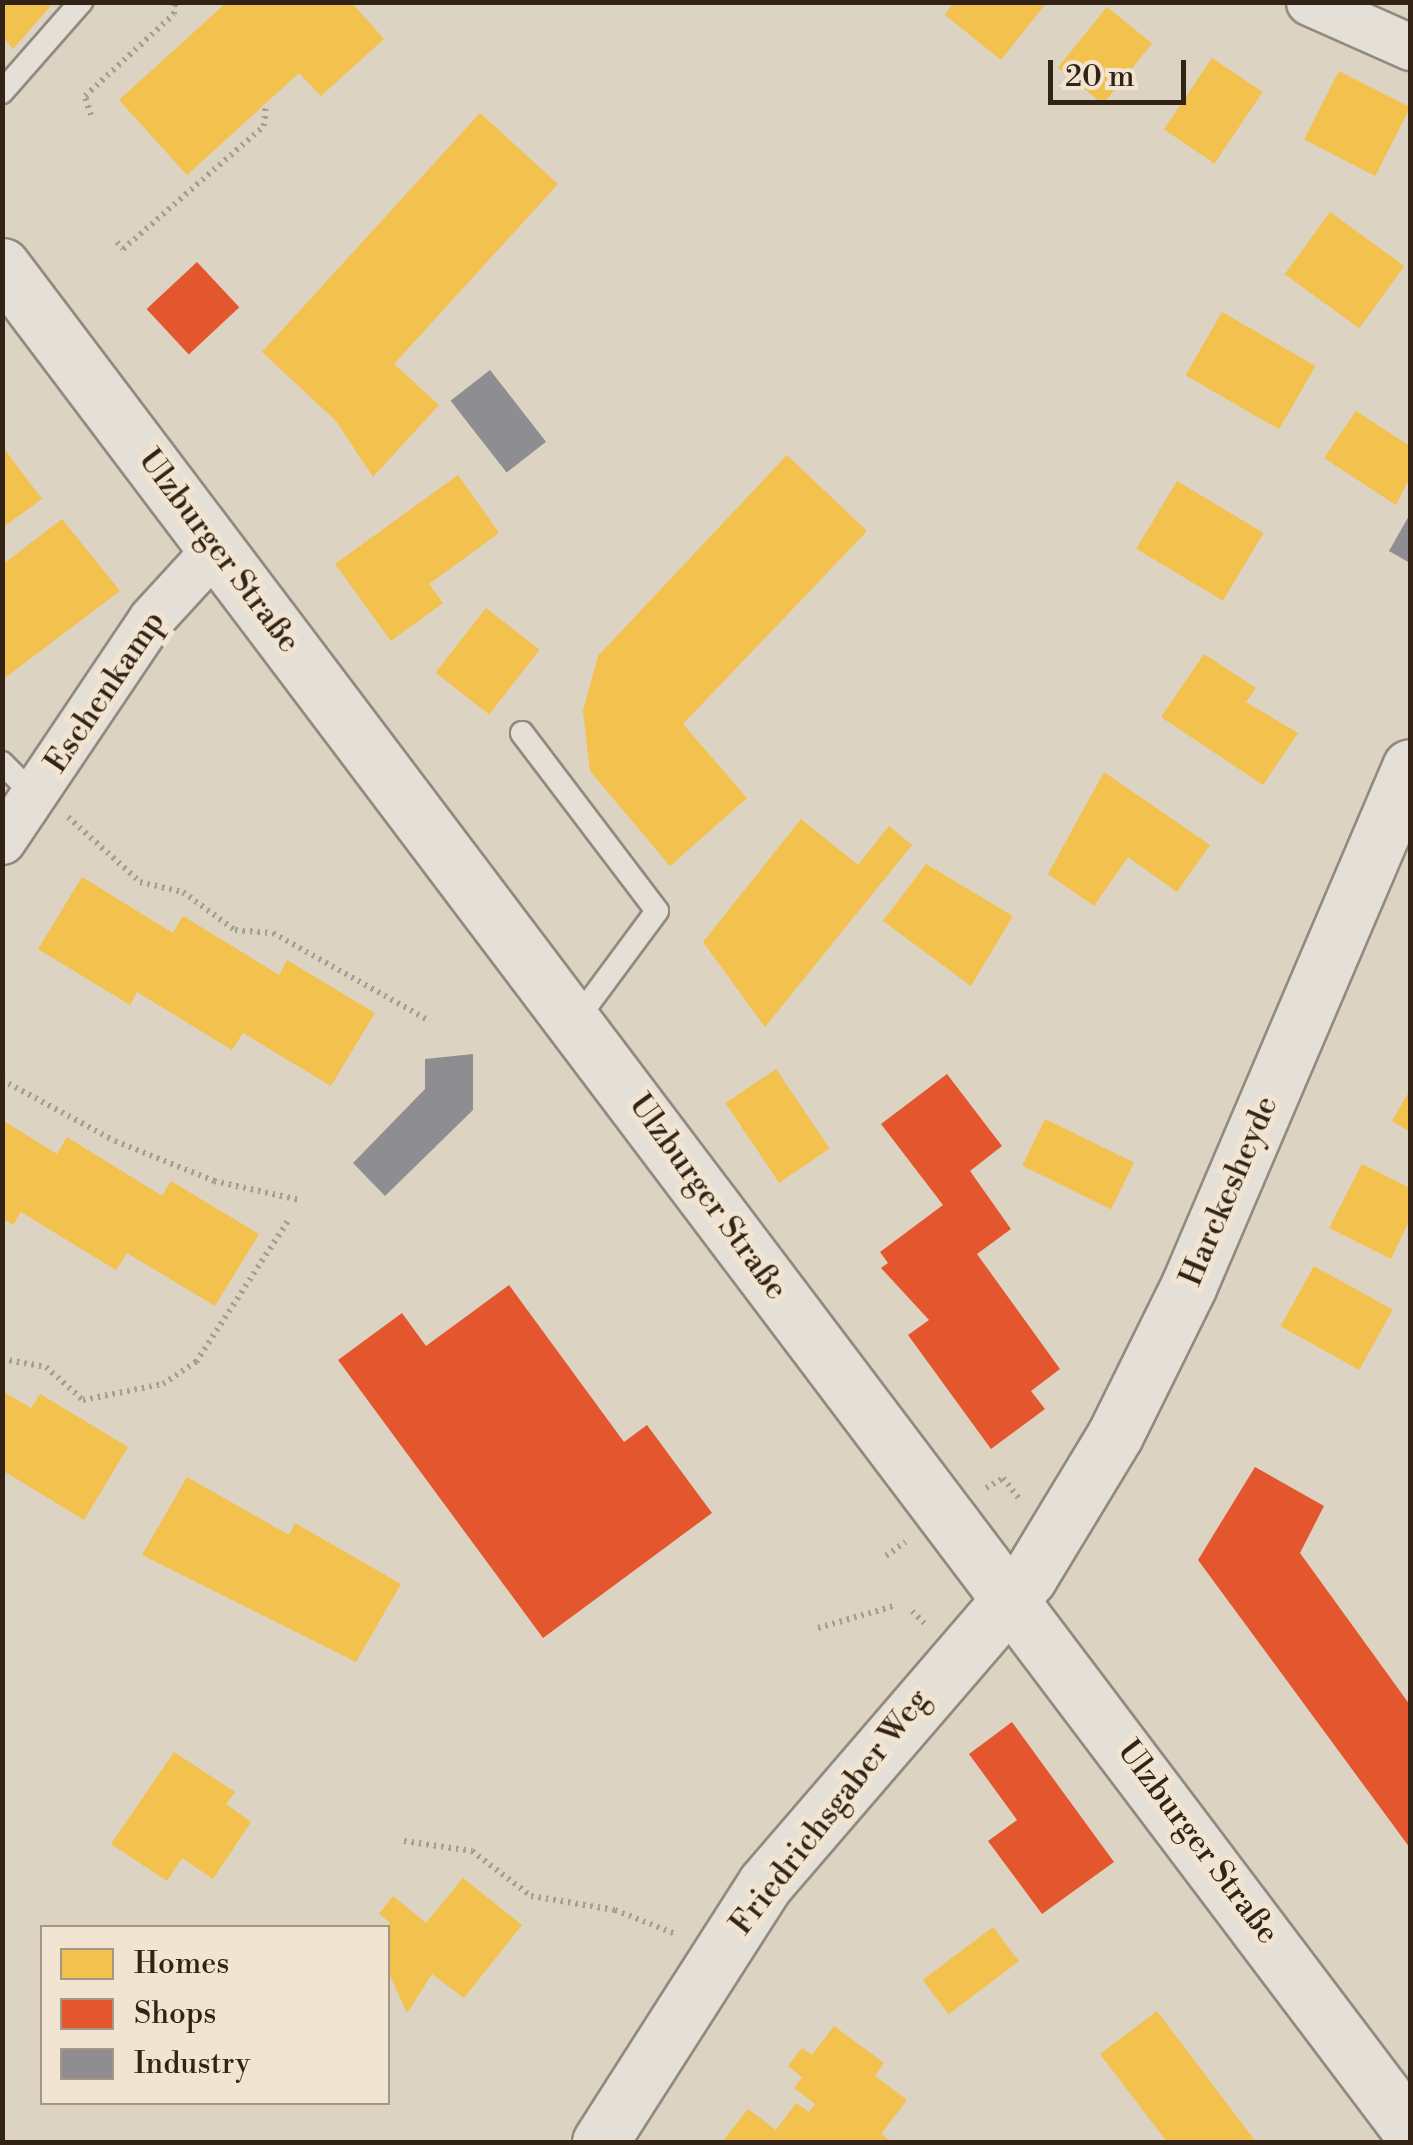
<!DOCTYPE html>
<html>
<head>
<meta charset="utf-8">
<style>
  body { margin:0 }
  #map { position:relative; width:1413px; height:2145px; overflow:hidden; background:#ddd3c2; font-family:"Libre Bodoni",serif }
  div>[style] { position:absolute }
  .homes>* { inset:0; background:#f2c14e; transform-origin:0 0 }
  .shops>* { inset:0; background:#e4572e; transform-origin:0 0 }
  .industry>* { inset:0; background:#8d8d92; transform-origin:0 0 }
  .path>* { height:6px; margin-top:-3px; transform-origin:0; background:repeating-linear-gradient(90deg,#a59f98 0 2.5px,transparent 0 7.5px) }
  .roads { filter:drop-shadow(2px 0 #928a7f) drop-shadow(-2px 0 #928a7f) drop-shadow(0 2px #928a7f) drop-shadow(0 -2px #928a7f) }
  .service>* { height:22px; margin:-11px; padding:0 11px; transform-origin:11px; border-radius:11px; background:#e5e0d7 }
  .minor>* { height:45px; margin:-22.5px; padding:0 22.5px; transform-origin:22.5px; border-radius:22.5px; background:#e5e0d7 }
  .secondary>* { height:55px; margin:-27.5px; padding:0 27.5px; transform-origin:27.5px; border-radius:27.5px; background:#e5e0d7 }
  span { translate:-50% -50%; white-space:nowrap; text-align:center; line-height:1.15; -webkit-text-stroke:10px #f1e4d0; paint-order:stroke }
  .street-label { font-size:32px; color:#322316 }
  .frame { position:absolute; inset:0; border:5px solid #322316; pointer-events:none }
  .legend { position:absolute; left:40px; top:1925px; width:350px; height:180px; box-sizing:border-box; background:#f1e4d0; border:2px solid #a59786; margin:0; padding:12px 18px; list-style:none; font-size:30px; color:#322316 }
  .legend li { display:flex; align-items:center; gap:20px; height:50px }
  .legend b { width:50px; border:2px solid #a59786 }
  .scale { position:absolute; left:1048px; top:60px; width:138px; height:45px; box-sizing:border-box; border:5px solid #322316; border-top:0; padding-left:12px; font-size:30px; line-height:35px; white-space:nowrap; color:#322316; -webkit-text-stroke:8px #f1e4d0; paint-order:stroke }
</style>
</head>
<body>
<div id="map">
  <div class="homes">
    <i style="clip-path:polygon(2px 2px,54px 2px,13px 49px,2px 35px)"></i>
    <i style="clip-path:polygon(227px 2px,351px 2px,384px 39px,321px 96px,299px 73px,187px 175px,119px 100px)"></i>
    <i style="clip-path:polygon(954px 2px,1047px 2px,1001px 60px,945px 15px)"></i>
    <i style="left:1107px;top:7px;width:58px;height:78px;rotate:39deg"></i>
    <i style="left:1212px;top:58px;width:61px;height:86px;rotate:34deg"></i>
    <i style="left:1339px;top:71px;width:80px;height:77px;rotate:27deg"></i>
    <i style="clip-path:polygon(480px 113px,558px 184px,394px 364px,439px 405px,373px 477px,336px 421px,262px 352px)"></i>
    <i style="left:1330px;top:212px;width:92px;height:77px;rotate:36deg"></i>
    <i style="left:1222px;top:312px;width:108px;height:73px;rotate:30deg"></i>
    <i style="clip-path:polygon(1356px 411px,1410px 446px,1410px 477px,1396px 505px,1324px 458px)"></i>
    <i style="clip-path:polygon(2px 446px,42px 499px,2px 528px)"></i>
    <i style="clip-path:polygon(787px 455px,867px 531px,683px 724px,747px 798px,670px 866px,590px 771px,583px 711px,598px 656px)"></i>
    <i style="clip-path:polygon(458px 475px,499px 533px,429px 584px,443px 603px,391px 641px,335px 564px)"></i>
    <i style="left:1177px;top:481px;width:101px;height:79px;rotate:31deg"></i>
    <i style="clip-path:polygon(62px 519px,120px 591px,2px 680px,2px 565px)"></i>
    <i style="left:486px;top:608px;width:68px;height:82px;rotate:38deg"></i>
    <i style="clip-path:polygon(1204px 654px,1256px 688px,1246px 702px,1298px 733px,1263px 785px,1161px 717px)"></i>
    <i style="clip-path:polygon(1104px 772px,1210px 845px,1177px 892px,1128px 857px,1094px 906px,1048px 874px)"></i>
    <i style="clip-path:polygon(801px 819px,858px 865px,889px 826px,912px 845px,765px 1027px,703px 942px)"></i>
    <i style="clip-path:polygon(926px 864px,1013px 916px,971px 986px,883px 921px)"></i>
    <i style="clip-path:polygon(82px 877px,173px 933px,183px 916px,279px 975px,287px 960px,375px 1013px,331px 1086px,243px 1033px,232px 1050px,137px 992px,130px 1005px,38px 949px)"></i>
    <i style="left:776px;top:1069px;width:96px;height:61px;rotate:56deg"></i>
    <i style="clip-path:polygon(1410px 1090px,1410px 1132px,1392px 1121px)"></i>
    <i style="left:1045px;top:1119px;width:99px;height:52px;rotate:26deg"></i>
    <i style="clip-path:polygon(2px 1120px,57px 1154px,67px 1137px,162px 1196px,171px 1181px,259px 1234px,215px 1306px,127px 1253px,116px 1270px,21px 1212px,13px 1225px,2px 1218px)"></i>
    <i style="clip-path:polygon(1362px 1164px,1410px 1188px,1410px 1219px,1391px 1259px,1329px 1228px)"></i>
    <i style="left:1314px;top:1266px;width:90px;height:69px;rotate:29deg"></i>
    <i style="clip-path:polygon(2px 1391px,31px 1408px,40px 1394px,128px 1447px,84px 1520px,2px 1470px)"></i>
    <i style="clip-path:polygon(187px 1477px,289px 1535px,295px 1523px,401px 1584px,356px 1662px,142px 1555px)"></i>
    <i style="clip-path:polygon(174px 1752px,235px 1792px,226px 1804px,251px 1822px,213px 1879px,182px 1858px,167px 1881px,111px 1844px)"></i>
    <i style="clip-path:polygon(463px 1878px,522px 1925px,464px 1998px,432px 1974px,407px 2013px,388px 1971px,389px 1922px,379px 1914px,393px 1896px,426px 1923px)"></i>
    <i style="left:993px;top:1927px;width:43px;height:88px;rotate:53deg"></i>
    <i style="clip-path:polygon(1157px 2011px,1256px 2142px,1167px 2142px,1100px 2054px)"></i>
    <i style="clip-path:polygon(834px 2026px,884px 2063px,875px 2076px,907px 2100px,881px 2134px,892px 2142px,722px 2142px,748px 2109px,776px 2130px,796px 2103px,809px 2112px,815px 2104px,794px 2088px,802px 2077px,788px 2066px,802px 2048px,812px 2055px)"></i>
  </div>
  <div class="shops">
    <i style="left:197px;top:262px;width:62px;height:69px;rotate:47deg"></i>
    <i style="clip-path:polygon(947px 1074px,1002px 1146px,970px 1171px,1011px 1229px,977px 1254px,1060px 1369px,1031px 1391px,1045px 1409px,991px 1449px,908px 1335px,929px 1320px,881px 1268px,888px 1263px,880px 1252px,943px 1205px,881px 1124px)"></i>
    <i style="clip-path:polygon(509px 1285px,624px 1442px,647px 1425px,712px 1513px,543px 1638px,338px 1360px,402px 1313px,426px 1346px)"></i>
    <i style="clip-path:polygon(1255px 1467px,1324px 1506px,1300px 1553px,1410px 1705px,1410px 1848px,1198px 1560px)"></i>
    <i style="clip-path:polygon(1012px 1722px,1114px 1862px,1042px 1914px,988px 1841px,1017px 1820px,969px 1754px)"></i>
  </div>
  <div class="industry">
    <i style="left:490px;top:370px;width:91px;height:50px;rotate:52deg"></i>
    <i style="clip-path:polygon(1410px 514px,1410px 563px,1389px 551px)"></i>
    <i style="clip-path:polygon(473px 1054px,473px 1110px,385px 1196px,353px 1163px,425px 1089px,425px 1059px)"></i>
  </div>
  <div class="path">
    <i style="left:91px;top:115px;width:20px;rotate:-108deg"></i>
    <i style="left:85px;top:96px;width:121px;rotate:-42.7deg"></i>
    <i style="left:174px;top:14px;width:12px;rotate:-85deg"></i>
    <i style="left:117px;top:242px;width:9px;rotate:49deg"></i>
    <i style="left:123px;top:249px;width:187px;rotate:-41.1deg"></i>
    <i style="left:264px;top:126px;width:22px;rotate:-85deg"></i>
    <i style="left:68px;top:817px;width:97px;rotate:42.1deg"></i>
    <i style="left:140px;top:882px;width:44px;rotate:13.1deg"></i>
    <i style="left:183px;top:892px;width:64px;rotate:36.2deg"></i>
    <i style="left:235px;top:930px;width:38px;rotate:5deg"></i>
    <i style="left:273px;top:933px;width:180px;rotate:29.3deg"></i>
    <i style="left:2px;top:1080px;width:128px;rotate:28.4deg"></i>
    <i style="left:115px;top:1141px;width:107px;rotate:22deg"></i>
    <i style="left:214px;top:1181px;width:88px;rotate:12.5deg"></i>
    <i style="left:2px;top:1359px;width:45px;rotate:10.3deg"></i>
    <i style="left:46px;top:1367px;width:50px;rotate:41.7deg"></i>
    <i style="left:83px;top:1400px;width:82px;rotate:-11.3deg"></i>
    <i style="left:163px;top:1384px;width:40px;rotate:-34deg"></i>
    <i style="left:196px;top:1362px;width:168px;rotate:-56.9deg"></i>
    <i style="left:986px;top:1488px;width:20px;rotate:-30deg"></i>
    <i style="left:1003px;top:1478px;width:28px;rotate:52deg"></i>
    <i style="left:886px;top:1556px;width:24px;rotate:-36deg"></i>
    <i style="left:912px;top:1611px;width:18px;rotate:45deg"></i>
    <i style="left:818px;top:1628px;width:82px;rotate:-16.2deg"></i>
    <i style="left:404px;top:1841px;width:69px;rotate:8.4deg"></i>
    <i style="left:472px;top:1851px;width:74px;rotate:37.3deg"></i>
    <i style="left:531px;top:1896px;width:85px;rotate:9.5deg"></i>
    <i style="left:615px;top:1910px;width:66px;rotate:21.5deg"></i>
  </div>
  <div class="roads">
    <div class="service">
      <i style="left:2px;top:92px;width:120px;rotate:-48.7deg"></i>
      <i style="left:522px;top:733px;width:223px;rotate:52.8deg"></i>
      <i style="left:657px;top:911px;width:134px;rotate:126.5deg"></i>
      <i style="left:2px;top:763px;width:47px;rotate:45deg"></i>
    </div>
    <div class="minor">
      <i style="left:1309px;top:2px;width:111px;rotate:24deg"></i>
      <i style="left:2px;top:841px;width:267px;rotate:-56.1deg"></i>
      <i style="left:151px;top:619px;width:96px;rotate:-47.5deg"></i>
    </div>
    <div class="secondary">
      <i style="left:2px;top:266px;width:2336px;rotate:52.93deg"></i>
      <i style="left:600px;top:2142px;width:306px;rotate:-57.4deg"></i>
      <i style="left:765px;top:1884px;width:405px;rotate:-49.3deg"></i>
      <i style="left:1029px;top:1577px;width:166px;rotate:-58.8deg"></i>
      <i style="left:1115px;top:1435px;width:167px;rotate:-63.7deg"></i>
      <i style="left:1189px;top:1285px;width:563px;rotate:-66.89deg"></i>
    </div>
  </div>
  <div class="street-label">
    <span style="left:219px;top:551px;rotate:53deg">Ulzburger Straße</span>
    <span style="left:105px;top:692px;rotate:-56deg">Eschenkamp</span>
    <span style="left:1229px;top:1191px;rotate:-67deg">Harckesheyde</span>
    <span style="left:708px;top:1197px;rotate:54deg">Ulzburger Straße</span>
    <span style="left:830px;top:1812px;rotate:-52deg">Friedrichsgaber Weg</span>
    <span style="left:1198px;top:1842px;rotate:53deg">Ulzburger Straße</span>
  </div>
  <div class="frame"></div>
  <ul class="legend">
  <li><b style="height:28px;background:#f2c14e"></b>Homes</li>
  <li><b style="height:28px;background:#e4572e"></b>Shops</li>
  <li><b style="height:28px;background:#8d8d92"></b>Industry</li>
  </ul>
  <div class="scale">20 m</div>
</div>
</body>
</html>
